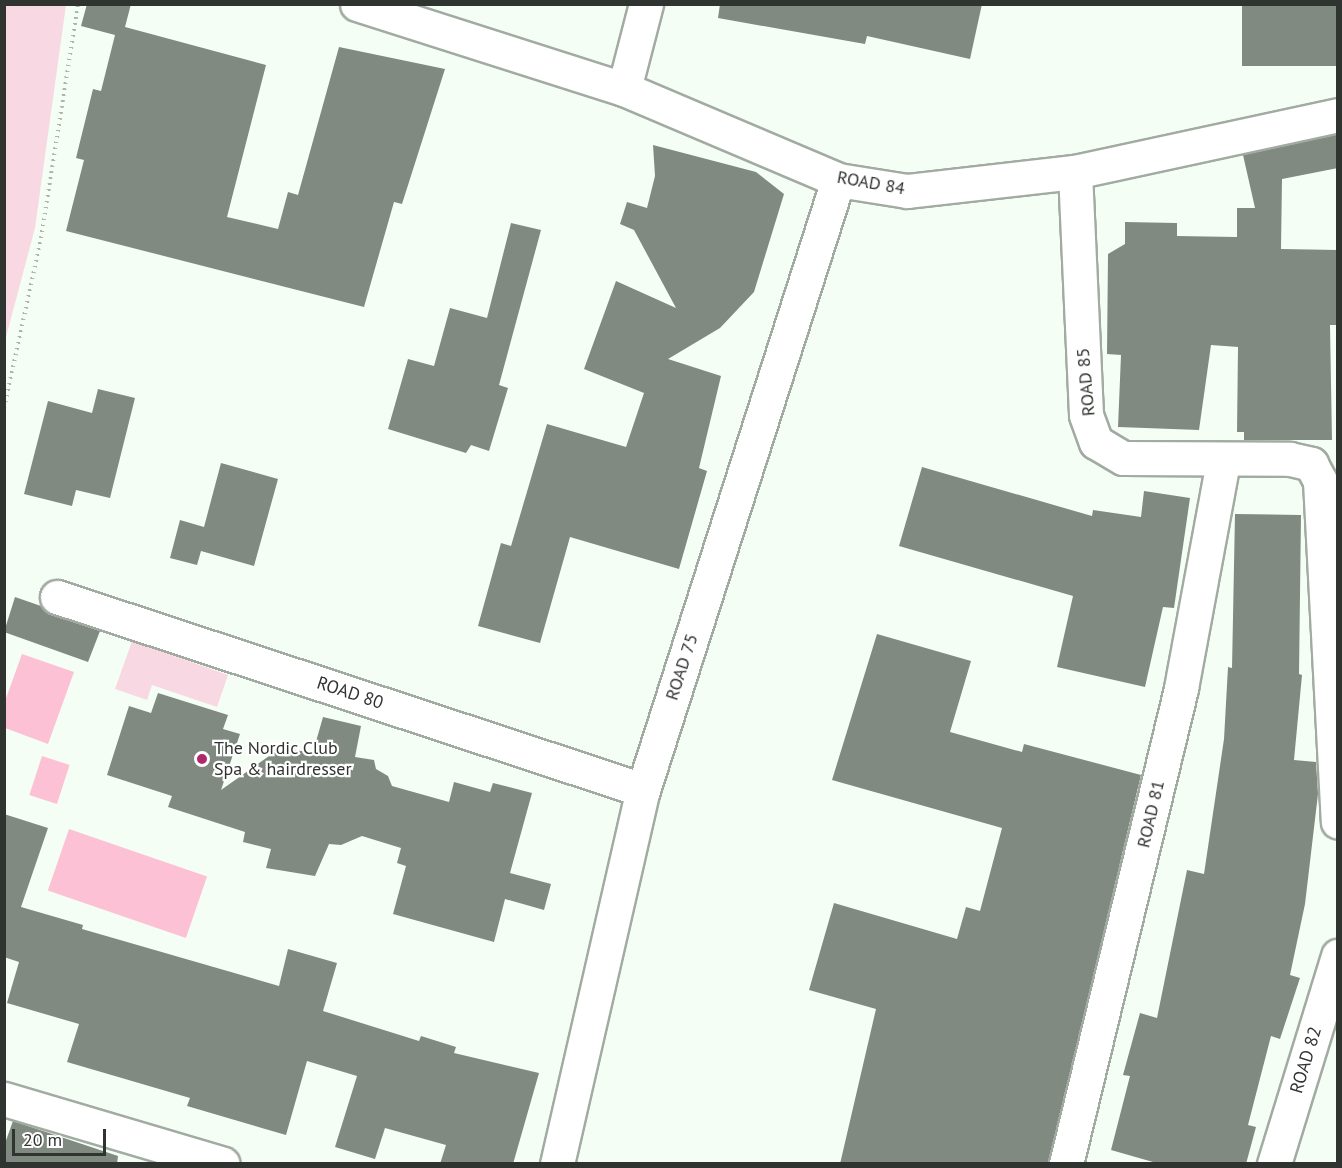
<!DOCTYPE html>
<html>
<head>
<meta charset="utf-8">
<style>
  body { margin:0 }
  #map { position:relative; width:1342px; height:1168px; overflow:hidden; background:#f5fef4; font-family:"PT Sans",sans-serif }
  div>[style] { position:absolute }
  .green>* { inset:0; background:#fdc1d6; transform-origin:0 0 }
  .water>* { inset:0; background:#f8d9e3 }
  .building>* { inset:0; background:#818a81; transform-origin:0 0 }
  .path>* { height:4px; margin-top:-2px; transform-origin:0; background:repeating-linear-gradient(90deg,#aeb5ad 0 1.5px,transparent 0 6px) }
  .roads { filter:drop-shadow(2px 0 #a2aba2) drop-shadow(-2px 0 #a2aba2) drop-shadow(0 2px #a2aba2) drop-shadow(0 -2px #a2aba2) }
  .street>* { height:33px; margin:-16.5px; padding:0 16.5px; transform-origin:16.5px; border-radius:16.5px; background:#fff }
  .dots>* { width:16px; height:16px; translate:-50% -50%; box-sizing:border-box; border:3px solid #fff; border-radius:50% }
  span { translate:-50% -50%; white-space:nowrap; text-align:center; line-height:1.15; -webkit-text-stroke:4.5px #fff; paint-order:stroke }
  .street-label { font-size:18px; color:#303430 }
  .poi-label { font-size:18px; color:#303430 }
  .left { translate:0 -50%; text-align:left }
  .frame { position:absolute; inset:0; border:6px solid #303430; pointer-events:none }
  .scale { position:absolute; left:12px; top:1129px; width:94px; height:27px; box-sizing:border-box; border:3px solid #303430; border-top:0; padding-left:8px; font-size:18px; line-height:21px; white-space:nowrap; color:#303430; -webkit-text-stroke:4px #fff; paint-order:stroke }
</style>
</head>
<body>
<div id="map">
  <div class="green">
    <i style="clip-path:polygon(22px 654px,74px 672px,48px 744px,5px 728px,5px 701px)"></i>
    <i style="left:42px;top:756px;width:29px;height:41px;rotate:18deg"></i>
    <i style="left:69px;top:829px;width:146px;height:65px;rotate:19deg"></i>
  </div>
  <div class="water">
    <i style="clip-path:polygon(5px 4px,66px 5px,35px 228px,5px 341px)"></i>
    <i style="clip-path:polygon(132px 641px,228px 675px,217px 707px,152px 685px,147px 700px,115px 689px)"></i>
  </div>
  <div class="building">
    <i style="clip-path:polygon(87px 4px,131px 4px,125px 27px,266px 65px,227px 217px,278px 229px,288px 192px,298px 195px,339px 47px,445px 69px,402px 204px,394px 202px,364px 307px,66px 231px,84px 160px,76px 158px,93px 89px,101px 91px,115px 35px,81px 26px)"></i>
    <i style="clip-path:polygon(720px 4px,982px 4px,970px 59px,867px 36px,865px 44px,718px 18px)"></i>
    <i style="left:1242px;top:4px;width:96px;height:62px"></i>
    <i style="clip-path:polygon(1338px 134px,1338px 168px,1282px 179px,1281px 249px,1338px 250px,1338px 325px,1330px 325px,1332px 440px,1244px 440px,1244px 432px,1237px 432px,1238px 347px,1211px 345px,1199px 430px,1118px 427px,1121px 355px,1107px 354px,1108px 254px,1125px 244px,1125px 222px,1177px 223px,1177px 236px,1237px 237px,1237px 208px,1255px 208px,1243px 155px)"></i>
    <i style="clip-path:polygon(653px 145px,756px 172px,784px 194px,754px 292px,720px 328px,668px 359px,721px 376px,699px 468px,707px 471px,679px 569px,570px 537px,540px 643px,478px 626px,501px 543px,511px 546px,547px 424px,626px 447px,644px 393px,584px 369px,616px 281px,676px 308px,634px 230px,620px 224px,627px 202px,647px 208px,655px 176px)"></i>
    <i style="clip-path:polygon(511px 223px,541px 230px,499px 385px,508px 388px,489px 451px,471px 445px,466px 453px,388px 429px,408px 359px,434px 366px,450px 308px,487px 318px)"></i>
    <i style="clip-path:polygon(98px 389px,135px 398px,110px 498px,76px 490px,72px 506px,24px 494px,48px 401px,92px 413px)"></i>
    <i style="clip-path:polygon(221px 463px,278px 479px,254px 566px,201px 551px,197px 565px,170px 558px,180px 520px,204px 527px)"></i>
    <i style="clip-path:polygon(922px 467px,1092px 516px,1093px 510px,1141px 517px,1144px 491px,1190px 498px,1174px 608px,1163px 607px,1145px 687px,1057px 667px,1073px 596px,899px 546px)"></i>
    <i style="clip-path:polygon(1235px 514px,1301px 515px,1299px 674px,1302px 675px,1294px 760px,1316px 762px,1318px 794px,1305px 904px,1290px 975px,1300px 978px,1280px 1039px,1271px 1036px,1248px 1125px,1256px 1127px,1246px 1164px,1160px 1164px,1111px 1150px,1130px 1076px,1123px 1075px,1140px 1013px,1157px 1018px,1187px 870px,1204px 874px,1224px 739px,1228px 667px,1232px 668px)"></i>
    <i style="clip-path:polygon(15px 597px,41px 606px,51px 615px,100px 631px,88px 662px,4px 632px)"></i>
    <i style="clip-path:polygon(877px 634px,971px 661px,950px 732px,1022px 752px,1024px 744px,1141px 775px,1048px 1164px,840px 1164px,876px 1009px,809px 990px,834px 903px,957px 939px,966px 907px,980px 911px,1002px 828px,832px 780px)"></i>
    <i style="clip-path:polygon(158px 693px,228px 715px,223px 729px,240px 734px,221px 790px,279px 749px,313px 752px,323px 717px,361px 726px,355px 757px,374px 760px,376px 769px,388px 776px,392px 786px,449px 802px,454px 782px,490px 792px,493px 783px,532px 793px,510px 873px,551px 884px,544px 910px,505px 899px,494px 942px,393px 914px,406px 866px,397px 863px,401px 848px,362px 836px,341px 845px,329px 844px,315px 876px,266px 868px,271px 849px,243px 842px,245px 832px,168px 807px,172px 796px,107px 775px,129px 706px,151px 713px)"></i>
    <i style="clip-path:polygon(4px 814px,48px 828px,21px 907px,83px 925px,82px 929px,279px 986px,288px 949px,337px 963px,323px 1011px,419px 1041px,421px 1036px,456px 1047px,454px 1053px,539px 1073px,513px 1164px,440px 1164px,446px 1145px,385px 1128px,375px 1159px,335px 1147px,357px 1076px,307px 1061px,286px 1135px,187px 1106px,190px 1098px,67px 1062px,79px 1024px,7px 1003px,19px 962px,4px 957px)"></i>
    <i style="clip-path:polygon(13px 1121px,118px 1156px,117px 1164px,4px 1164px,4px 1146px)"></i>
  </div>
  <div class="path">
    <i style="left:4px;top:408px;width:174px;rotate:-77.7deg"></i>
    <i style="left:41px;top:238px;width:237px;rotate:-81deg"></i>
  </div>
  <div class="roads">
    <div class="street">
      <i style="left:357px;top:4px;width:280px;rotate:17.7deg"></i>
      <i style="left:624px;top:89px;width:233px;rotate:23deg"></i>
      <i style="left:838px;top:180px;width:70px;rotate:9.1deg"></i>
      <i style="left:907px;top:191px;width:169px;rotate:-6.5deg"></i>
      <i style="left:1075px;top:172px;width:269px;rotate:-12.2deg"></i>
      <i style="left:624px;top:89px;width:88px;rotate:-75.5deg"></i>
      <i style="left:1075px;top:172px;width:243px;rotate:87.4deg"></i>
      <i style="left:1086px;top:415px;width:29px;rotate:70deg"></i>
      <i style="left:1096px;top:442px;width:31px;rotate:31deg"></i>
      <i style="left:1123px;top:458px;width:167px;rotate:0.3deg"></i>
      <i style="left:1290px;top:459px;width:22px;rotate:13deg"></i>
      <i style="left:1311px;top:464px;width:19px;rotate:62deg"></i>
      <i style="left:1320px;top:481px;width:341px;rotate:87deg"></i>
      <i style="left:57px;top:597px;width:617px;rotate:18.23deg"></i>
      <i style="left:4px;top:1099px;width:228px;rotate:16.5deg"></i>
      <i style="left:557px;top:1164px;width:384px;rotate:-77.1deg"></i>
      <i style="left:643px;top:790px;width:640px;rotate:-72.27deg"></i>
      <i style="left:1066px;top:1164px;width:490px;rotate:-76.4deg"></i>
      <i style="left:1181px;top:688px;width:231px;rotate:-79.5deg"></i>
      <i style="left:1274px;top:1164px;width:218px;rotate:-72.9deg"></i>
    </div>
  </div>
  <div class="dots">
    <i style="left:202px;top:759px;background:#b0286b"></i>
  </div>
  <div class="street-label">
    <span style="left:871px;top:183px;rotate:10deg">ROAD 84</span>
    <span style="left:1086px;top:382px;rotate:-95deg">ROAD 85</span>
    <span style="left:682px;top:667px;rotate:-72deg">ROAD 75</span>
    <span style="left:350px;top:693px;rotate:18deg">ROAD 80</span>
    <span style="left:1151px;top:814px;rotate:-77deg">ROAD 81</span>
    <span style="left:1306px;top:1060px;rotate:-73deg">ROAD 82</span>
  </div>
  <div class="poi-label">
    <span class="left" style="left:214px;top:759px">The Nordic Club<br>Spa &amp; hairdresser</span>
  </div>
  <div class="frame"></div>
  <div class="scale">20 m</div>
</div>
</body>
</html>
